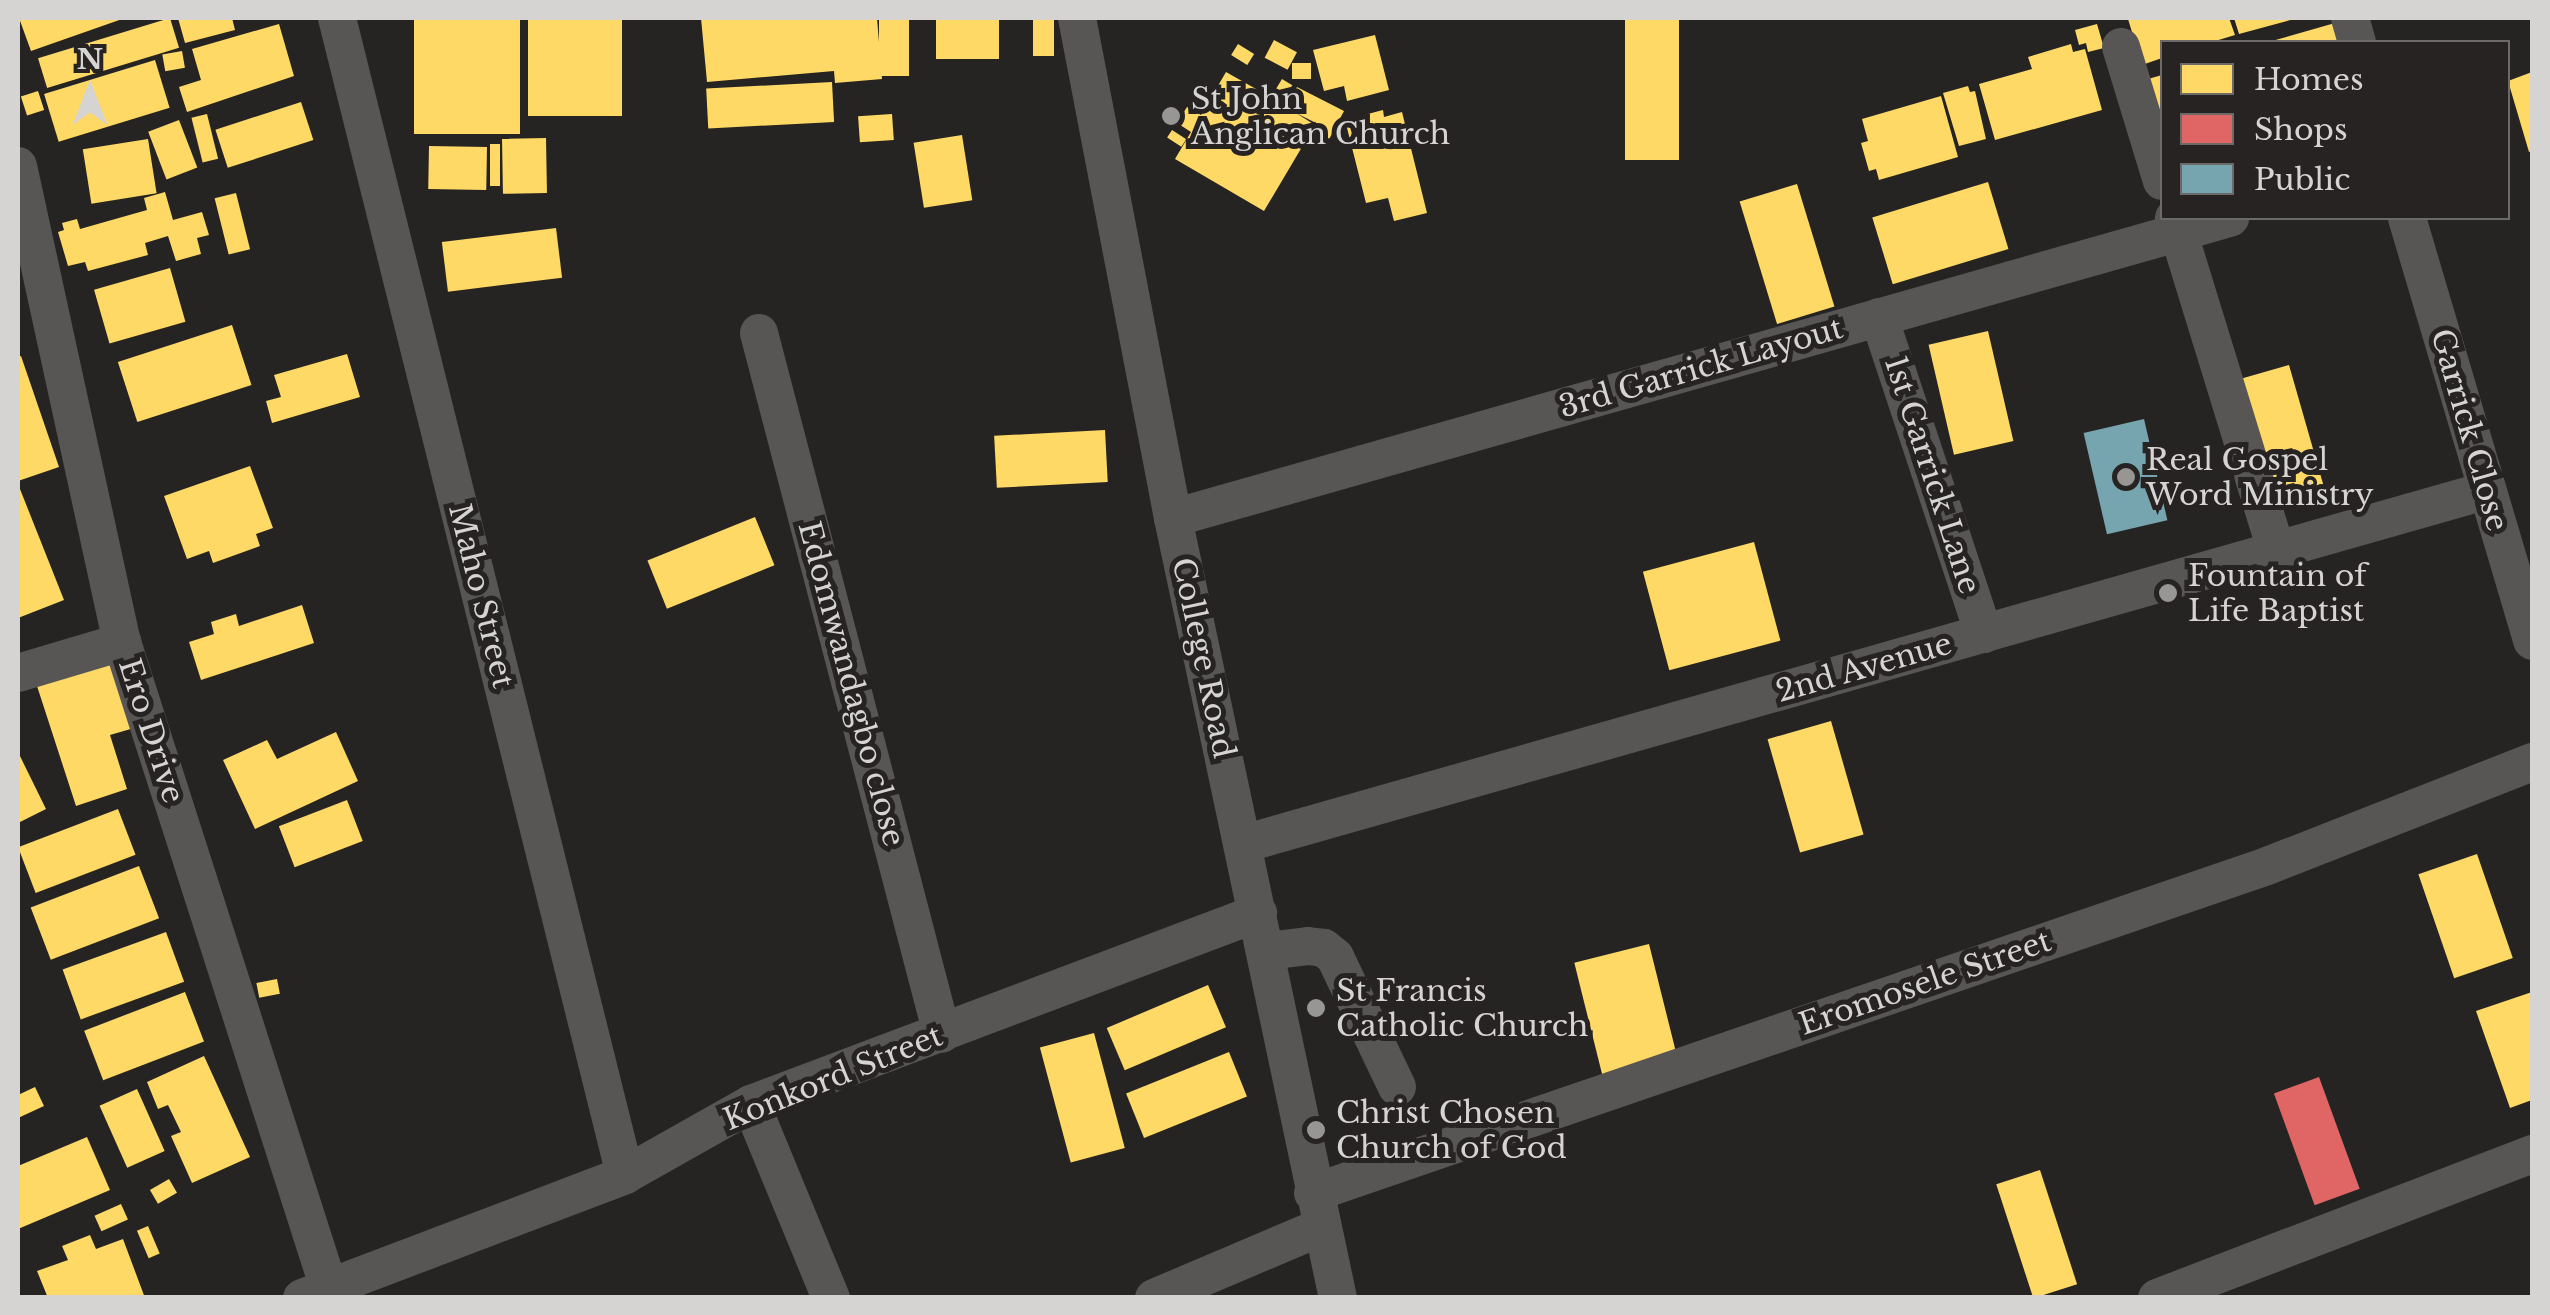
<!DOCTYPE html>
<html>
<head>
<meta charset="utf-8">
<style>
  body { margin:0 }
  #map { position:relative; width:2550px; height:1315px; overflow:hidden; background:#252423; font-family:"Libre Baskerville",serif }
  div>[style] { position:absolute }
  .homes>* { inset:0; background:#ffd966; transform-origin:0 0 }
  .shops>* { inset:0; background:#e06666; transform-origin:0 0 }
  .public>* { inset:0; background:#76a5af; transform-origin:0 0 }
  .minor>* { height:38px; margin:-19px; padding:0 19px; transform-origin:19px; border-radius:19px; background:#575655 }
  .dots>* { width:28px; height:28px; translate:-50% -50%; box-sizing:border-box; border:5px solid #262322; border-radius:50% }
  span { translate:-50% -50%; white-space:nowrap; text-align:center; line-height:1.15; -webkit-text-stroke:10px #262322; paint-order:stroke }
  .poi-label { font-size:30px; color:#d6d4d3 }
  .left { translate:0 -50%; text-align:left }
  .street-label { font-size:30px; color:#d6d4d3 }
  .frame { position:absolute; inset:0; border:20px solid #d6d4d3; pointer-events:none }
  .legend { position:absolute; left:2160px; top:40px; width:350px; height:180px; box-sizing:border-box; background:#262322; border:2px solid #6c6a69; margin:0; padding:12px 18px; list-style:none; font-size:30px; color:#d6d4d3 }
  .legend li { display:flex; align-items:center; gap:20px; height:50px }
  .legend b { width:50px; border:2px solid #6c6a69 }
  .north { position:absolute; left:40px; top:40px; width:100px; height:100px; -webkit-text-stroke:8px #262322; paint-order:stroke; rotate:0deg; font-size:28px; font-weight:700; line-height:40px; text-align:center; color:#d6d4d3 }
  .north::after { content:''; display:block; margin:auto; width:35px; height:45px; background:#d6d4d3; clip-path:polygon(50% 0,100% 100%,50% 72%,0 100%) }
</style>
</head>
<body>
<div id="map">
  <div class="homes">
    <i style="clip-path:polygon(19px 18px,125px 18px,31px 51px)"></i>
    <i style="left:170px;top:18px;width:31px;height:138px;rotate:73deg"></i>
    <i style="clip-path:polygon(178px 18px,232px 18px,235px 30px,185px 43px)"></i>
    <i style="left:414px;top:18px;width:106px;height:116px"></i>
    <i style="left:528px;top:18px;width:94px;height:98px"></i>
    <i style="clip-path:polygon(701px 18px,877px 18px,882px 79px,835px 83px,834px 71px,707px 82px)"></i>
    <i style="left:879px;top:18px;width:30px;height:58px"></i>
    <i style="left:936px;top:18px;width:63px;height:41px"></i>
    <i style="left:1033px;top:18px;width:21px;height:38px"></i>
    <i style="left:1625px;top:18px;width:54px;height:142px"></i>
    <i style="clip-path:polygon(2132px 18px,2229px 18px,2235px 35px,2212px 42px,2162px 42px,2162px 58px,2142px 65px,2128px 19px)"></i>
    <i style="clip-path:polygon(2234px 18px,2294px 18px,2294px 19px,2239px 34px)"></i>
    <i style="clip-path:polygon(2335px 23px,2340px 42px,2272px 42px,2272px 41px)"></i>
    <i style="clip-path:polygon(279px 24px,294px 76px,187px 112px,179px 87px,201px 80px,192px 49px)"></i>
    <i style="clip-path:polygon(2097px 24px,2104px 48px,2088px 52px,2086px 43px,2079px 45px,2075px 30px)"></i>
    <i style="clip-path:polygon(1375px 35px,1389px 90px,1347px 101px,1344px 86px,1324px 91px,1313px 50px)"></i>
    <i style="left:1274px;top:40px;width:26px;height:20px;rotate:28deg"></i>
    <i style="left:1238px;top:44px;width:19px;height:13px;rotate:32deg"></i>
    <i style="clip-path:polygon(2071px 44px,2073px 52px,2085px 49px,2102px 110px,1995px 140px,1979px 84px,2032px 69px,2028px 57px)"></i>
    <i style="left:182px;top:51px;width:17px;height:20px;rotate:80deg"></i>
    <i style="left:155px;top:60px;width:50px;height:116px;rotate:73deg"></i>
    <i style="left:1292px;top:63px;width:19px;height:16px"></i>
    <i style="clip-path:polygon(1226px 72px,1286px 106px,1297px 87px,1344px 111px,1326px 145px,1311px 138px,1318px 124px,1296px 113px,1315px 125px,1264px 211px,1175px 159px,1191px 132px,1177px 123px,1187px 107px,1201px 115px)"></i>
    <i style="clip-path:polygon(2532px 72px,2532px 151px,2529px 152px,2508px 81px)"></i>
    <i style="clip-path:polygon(2162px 75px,2162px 153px,2141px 81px)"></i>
    <i style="left:1282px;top:79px;width:12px;height:17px;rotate:31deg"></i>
    <i style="left:832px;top:82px;width:40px;height:126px;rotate:87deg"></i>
    <i style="clip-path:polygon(1968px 86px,1970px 92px,1975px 91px,1986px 139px,1959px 146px,1943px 93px)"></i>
    <i style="left:38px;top:91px;width:20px;height:18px;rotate:72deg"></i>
    <i style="clip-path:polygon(1941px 96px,1958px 157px,1879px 180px,1876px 169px,1869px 171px,1861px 143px,1868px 141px,1862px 119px)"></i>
    <i style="left:301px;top:102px;width:40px;height:90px;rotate:72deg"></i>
    <i style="clip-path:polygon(1383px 110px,1384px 117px,1402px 112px,1427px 213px,1394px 221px,1388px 198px,1366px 203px,1345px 120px)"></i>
    <i style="left:207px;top:114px;width:46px;height:16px;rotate:76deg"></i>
    <i style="left:892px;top:114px;width:26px;height:34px;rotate:86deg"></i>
    <i style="left:179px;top:120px;width:51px;height:33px;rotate:69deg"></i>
    <i style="left:1172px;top:130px;width:17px;height:9px;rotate:33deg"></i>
    <i style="left:962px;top:135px;width:66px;height:49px;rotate:81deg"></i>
    <i style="left:546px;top:138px;width:55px;height:44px;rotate:89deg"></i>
    <i style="left:148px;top:139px;width:55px;height:66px;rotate:81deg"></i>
    <i style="left:490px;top:144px;width:10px;height:42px"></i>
    <i style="left:429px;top:146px;width:58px;height:43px;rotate:1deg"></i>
    <i style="left:1988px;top:182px;width:70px;height:121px;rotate:73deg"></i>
    <i style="left:1797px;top:184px;width:128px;height:60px;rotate:73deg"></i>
    <i style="clip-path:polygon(165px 192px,173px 220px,202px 212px,209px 235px,197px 238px,201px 254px,176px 261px,168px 236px,145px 243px,148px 255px,88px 271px,85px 262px,68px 266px,58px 232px,64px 230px,62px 223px,77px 219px,80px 229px,147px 210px,144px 198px)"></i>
    <i style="left:236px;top:193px;width:58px;height:22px;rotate:76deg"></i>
    <i style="left:556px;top:228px;width:50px;height:115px;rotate:83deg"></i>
    <i style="left:170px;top:268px;width:56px;height:79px;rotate:74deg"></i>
    <i style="left:232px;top:325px;width:63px;height:120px;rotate:72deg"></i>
    <i style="left:1988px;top:331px;width:113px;height:61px;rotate:77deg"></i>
    <i style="clip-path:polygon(347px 354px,360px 397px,272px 423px,266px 401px,281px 397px,274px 375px)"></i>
    <i style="clip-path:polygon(21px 356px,59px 467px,18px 481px,18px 357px)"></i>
    <i style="left:2289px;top:365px;width:131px;height:50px;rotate:74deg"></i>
    <i style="left:1105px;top:430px;width:52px;height:111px;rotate:87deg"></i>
    <i style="clip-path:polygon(250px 466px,273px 528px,256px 534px,260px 546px,213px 563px,209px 551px,187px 559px,164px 496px)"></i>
    <i style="clip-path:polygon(18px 484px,64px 600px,18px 618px)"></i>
    <i style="left:755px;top:517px;width:52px;height:116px;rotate:68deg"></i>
    <i style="left:1754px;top:542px;width:102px;height:115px;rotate:75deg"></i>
    <i style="clip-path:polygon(302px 605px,314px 643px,201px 680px,189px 642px,214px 634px,211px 622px,236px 614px,239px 626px)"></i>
    <i style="clip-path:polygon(112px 661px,134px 728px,110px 735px,127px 789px,76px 806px,37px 686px)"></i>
    <i style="left:1831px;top:721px;width:118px;height:66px;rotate:74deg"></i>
    <i style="clip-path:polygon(336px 732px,358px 781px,255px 829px,223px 760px,267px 740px,277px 759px)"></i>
    <i style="clip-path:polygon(18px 752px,46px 809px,18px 823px)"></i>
    <i style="left:347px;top:800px;width:44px;height:73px;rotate:69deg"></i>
    <i style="left:118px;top:809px;width:49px;height:107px;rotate:69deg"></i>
    <i style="left:2477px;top:854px;width:110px;height:62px;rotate:71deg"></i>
    <i style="left:139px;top:866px;width:56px;height:116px;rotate:69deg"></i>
    <i style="left:166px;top:932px;width:53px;height:110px;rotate:70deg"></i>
    <i style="left:1649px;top:944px;width:121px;height:77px;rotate:76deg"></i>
    <i style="left:277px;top:979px;width:15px;height:21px;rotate:79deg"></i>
    <i style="left:1208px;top:985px;width:46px;height:110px;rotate:67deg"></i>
    <i style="left:185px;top:992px;width:53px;height:108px;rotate:69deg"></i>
    <i style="clip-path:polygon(2532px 992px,2532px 1100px,2510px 1108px,2476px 1011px)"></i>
    <i style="left:1094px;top:1033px;width:119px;height:56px;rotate:75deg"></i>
    <i style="left:1229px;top:1052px;width:48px;height:111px;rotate:68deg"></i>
    <i style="clip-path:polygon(204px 1056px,250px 1157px,192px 1183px,171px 1136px,181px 1132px,168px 1105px,158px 1109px,147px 1082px)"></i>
    <i style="clip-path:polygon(35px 1087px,44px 1106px,18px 1118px,18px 1095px)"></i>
    <i style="left:137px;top:1089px;width:68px;height:41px;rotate:66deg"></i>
    <i style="clip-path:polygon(87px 1137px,110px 1190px,18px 1229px,18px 1166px)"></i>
    <i style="left:2040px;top:1170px;width:120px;height:46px;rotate:72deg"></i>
    <i style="left:169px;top:1179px;width:16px;height:22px;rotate:60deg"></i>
    <i style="left:121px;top:1204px;width:17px;height:29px;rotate:66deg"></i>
    <i style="left:148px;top:1226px;width:30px;height:12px;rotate:67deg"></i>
    <i style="clip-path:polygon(90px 1235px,96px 1249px,123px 1239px,145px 1298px,48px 1298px,37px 1271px,68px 1260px,62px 1246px)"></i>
  </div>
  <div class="shops">
    <i style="left:2319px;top:1077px;width:119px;height:48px;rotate:70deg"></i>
  </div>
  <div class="public">
    <i style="left:2144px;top:419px;width:104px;height:62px;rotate:77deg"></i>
  </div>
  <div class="minor">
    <i style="left:337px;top:18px;width:1192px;rotate:76.02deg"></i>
    <i style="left:1077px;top:18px;width:509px;rotate:79.13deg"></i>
    <i style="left:1173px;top:518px;width:797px;rotate:78.06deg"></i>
    <i style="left:2350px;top:18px;width:25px;rotate:74deg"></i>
    <i style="left:2121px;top:47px;width:140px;rotate:73deg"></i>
    <i style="left:18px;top:166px;width:487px;rotate:77.7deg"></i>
    <i style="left:122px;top:642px;width:675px;rotate:72.24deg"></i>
    <i style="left:2174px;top:218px;width:347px;rotate:72.9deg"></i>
    <i style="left:2407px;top:218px;width:441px;rotate:73.5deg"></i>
    <i style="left:1879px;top:317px;width:334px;rotate:71.7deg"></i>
    <i style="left:759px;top:333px;width:724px;rotate:75.37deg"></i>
    <i style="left:1173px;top:518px;width:1099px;rotate:-15.85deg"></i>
    <i style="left:18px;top:673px;width:109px;rotate:-16.6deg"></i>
    <i style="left:1243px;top:844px;width:1291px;rotate:-15.87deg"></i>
    <i style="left:1266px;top:951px;width:42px;rotate:-6.8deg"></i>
    <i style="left:1308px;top:946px;width:16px;rotate:7deg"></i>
    <i style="left:1324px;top:948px;width:14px;rotate:39deg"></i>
    <i style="left:1335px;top:957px;width:144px;rotate:64.5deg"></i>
    <i style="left:751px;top:1104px;width:210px;rotate:67.6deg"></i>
    <i style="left:1313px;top:1193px;width:1008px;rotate:-18.92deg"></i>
    <i style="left:2267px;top:866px;width:285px;rotate:-21.4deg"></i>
    <i style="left:302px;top:1298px;width:346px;rotate:-20.8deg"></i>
    <i style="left:625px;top:1175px;width:145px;rotate:-29.4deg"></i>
    <i style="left:751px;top:1104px;width:542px;rotate:-20.64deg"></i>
    <i style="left:1154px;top:1298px;width:181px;rotate:-23deg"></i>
    <i style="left:2157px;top:1298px;width:402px;rotate:-21deg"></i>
  </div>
  <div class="dots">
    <i style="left:1171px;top:116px;background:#989695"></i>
    <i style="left:2126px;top:477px;background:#989695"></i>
    <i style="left:2168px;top:593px;background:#989695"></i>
    <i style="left:1316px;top:1008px;background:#989695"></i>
    <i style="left:1316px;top:1130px;background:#989695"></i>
  </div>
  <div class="poi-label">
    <span class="left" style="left:1191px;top:116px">St John<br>Anglican Church</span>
    <span class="left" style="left:2146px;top:477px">Real Gospel<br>Word Ministry</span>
    <span class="left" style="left:2188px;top:593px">Fountain of<br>Life Baptist</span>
    <span class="left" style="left:1336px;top:1008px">St Francis<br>Catholic Church</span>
    <span class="left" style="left:1336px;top:1130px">Christ Chosen<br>Church of God</span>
  </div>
  <div class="street-label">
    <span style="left:1701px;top:368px;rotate:-16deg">3rd Garrick Layout</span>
    <span style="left:2469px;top:430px;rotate:74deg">Garrick Close</span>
    <span style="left:1932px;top:475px;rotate:72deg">1st Garrick Lane</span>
    <span style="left:481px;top:596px;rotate:76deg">Maho Street</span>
    <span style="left:1203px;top:658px;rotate:78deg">College Road</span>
    <span style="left:1864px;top:668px;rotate:-16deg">2nd Avenue</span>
    <span style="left:851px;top:684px;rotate:75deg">Edomwandagbo close</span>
    <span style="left:151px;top:731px;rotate:72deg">Ero Drive</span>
    <span style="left:1925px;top:983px;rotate:-19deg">Eromosele Street</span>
    <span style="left:833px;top:1078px;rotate:-22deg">Konkord Street</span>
  </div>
  <div class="frame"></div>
  <ul class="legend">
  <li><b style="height:28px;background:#ffd966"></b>Homes</li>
  <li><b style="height:28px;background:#e06666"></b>Shops</li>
  <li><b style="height:28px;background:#76a5af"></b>Public</li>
  </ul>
  <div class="north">N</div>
</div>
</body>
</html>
